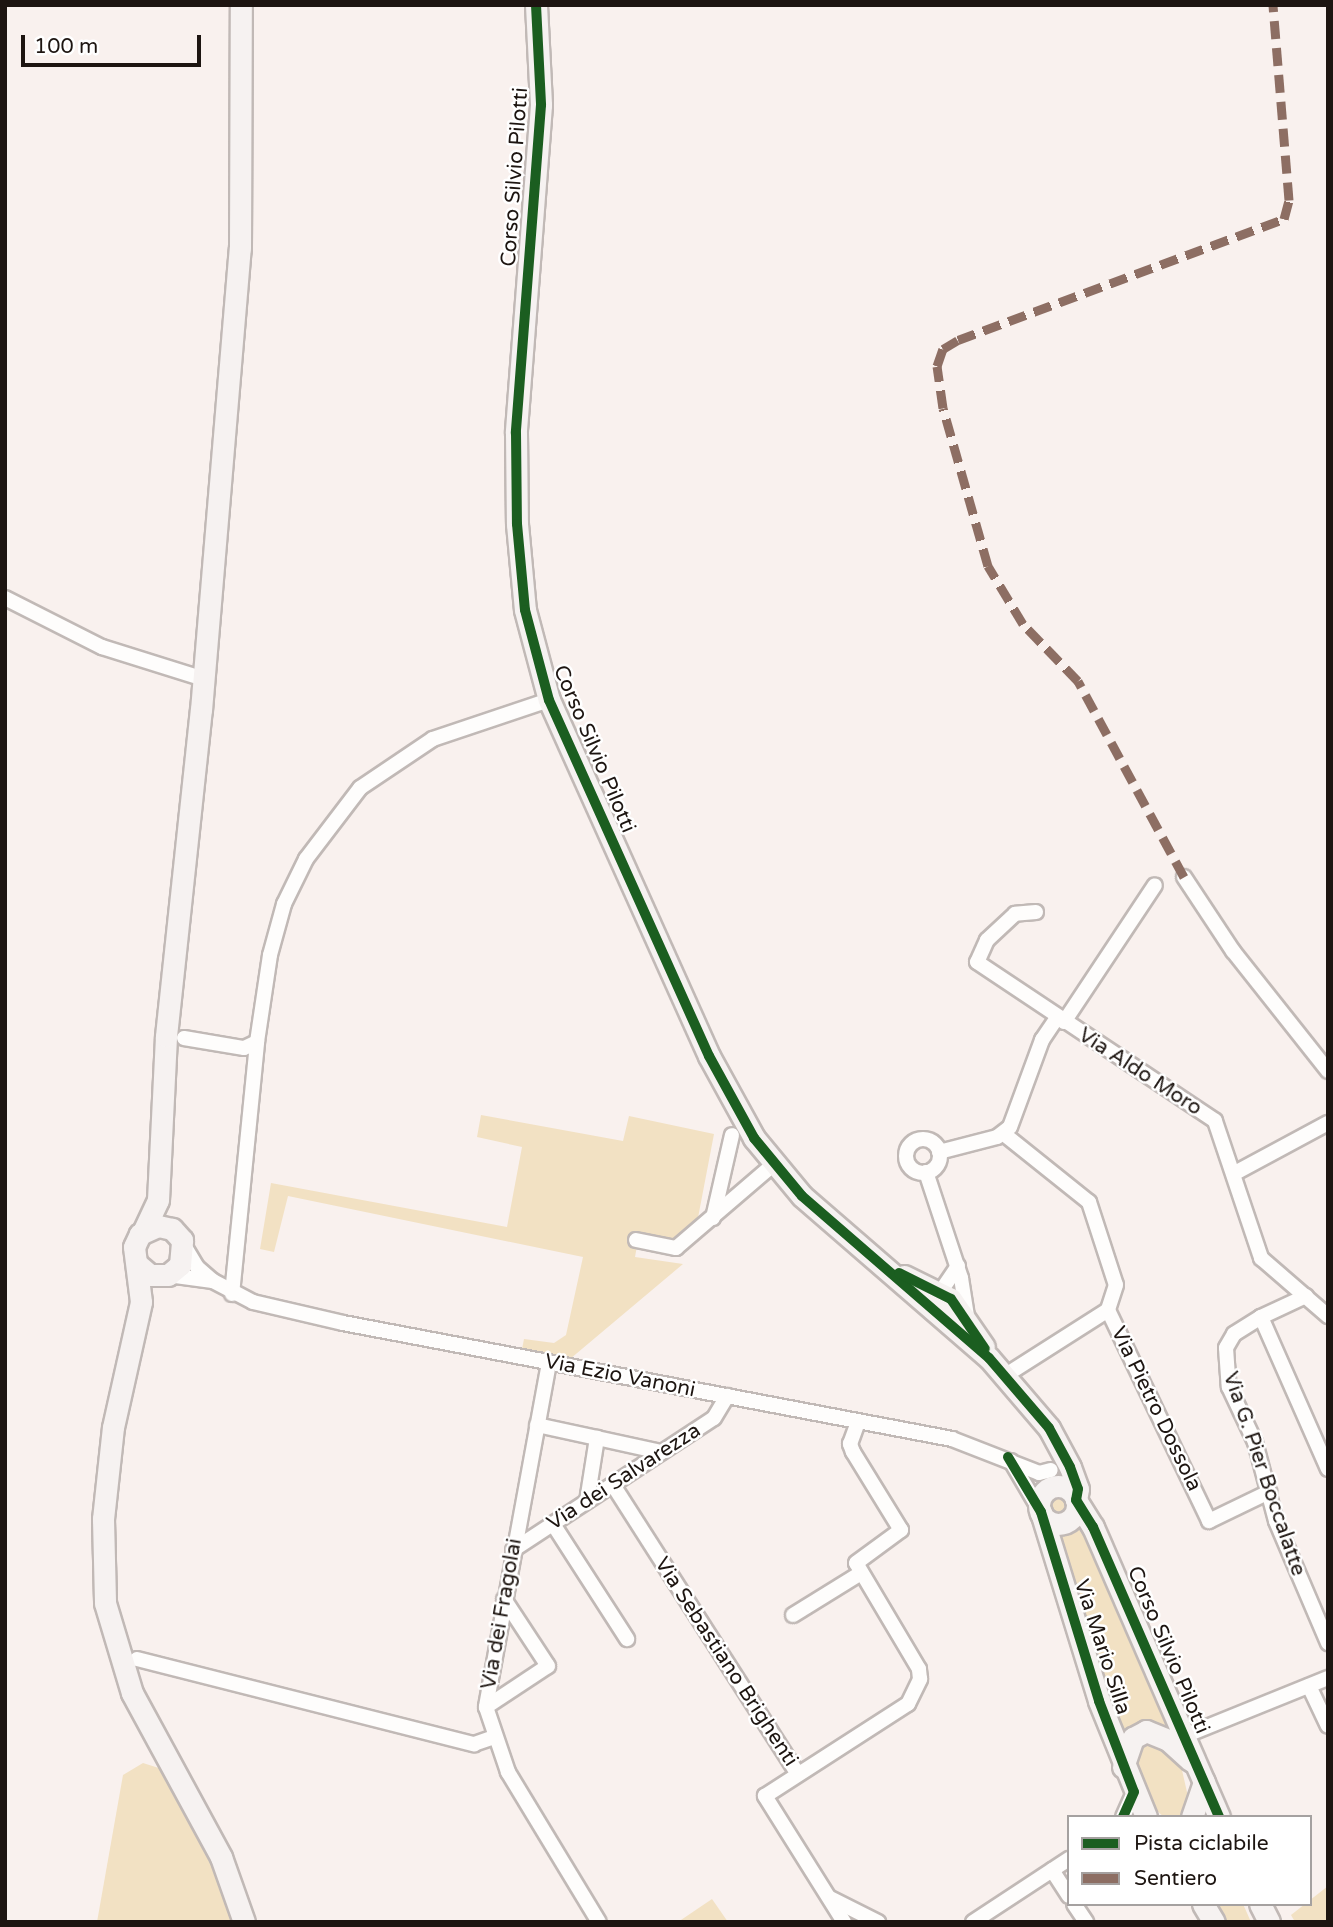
<!DOCTYPE html>
<html>
<head>
<meta charset="utf-8">
<style>
  body { margin:0 }
  #map { position:relative; width:1333px; height:1927px; overflow:hidden; background:#f9f1ee; font-family:"Varela Round",sans-serif }
  div>[style] { position:absolute }
  .green>* { inset:0; background:#f2e1c3 }
  .round { border-radius:50% }
  .roads { filter:drop-shadow(2px 0 #c1b9b6) drop-shadow(-2px 0 #c1b9b6) drop-shadow(0 2px #c1b9b6) drop-shadow(0 -2px #c1b9b6) }
  .street>* { height:14px; margin:-7px; padding:0 7px; transform-origin:7px; border-radius:7px; background:#fefdfc }
  .street>.ring { margin:-7px; padding:0; box-sizing:content-box; background:none; border:14px solid #fefdfc; border-radius:50% }
  .secondary>* { height:21px; margin:-10.5px; padding:0 10.5px; transform-origin:10.5px; border-radius:10.5px; background:#f6f2f1 }
  .secondary>.ring { margin:-10.5px; padding:0; box-sizing:content-box; background:none; border:21px solid #f6f2f1; border-radius:50% }
  .quiet>* { height:9px; margin-top:-4.5px; transform-origin:0; background:repeating-linear-gradient(90deg,#8d6e63 0 18px,transparent 0 27px) }
  .cycleway>* { height:10px; margin:-5px; padding:0 5px; transform-origin:5px; border-radius:5px; background:#1b5e20 }
  span { translate:-50% -50%; white-space:nowrap; text-align:center; line-height:1.15; -webkit-text-stroke:5px #fff; paint-order:stroke }
  .street-label { font-size:21px; color:#1d1511 }
  .frame { position:absolute; inset:0; border:7px solid #1d1511; pointer-events:none }
  .legend { position:absolute; left:1067px; top:1815px; width:245px; height:91px; box-sizing:border-box; background:#fff; border:2px solid #a5a1a0; margin:0; padding:9px 12px; list-style:none; font-size:21px; color:#1d1511 }
  .legend li { display:flex; align-items:center; gap:14px; height:35px }
  .legend b { width:35px; border:2px solid #a5a1a0 }
  .scale { position:absolute; left:21px; top:35px; width:180px; height:32px; box-sizing:border-box; border:4px solid #1d1511; border-top:0; padding-left:9px; font-size:21px; line-height:24px; white-space:nowrap; color:#1d1511; -webkit-text-stroke:5px #fff; paint-order:stroke }
</style>
</head>
<body>
<div id="map">
  <div class="green">
    <i style="clip-path:polygon(481px 1115px,623px 1141px,629px 1116px,714px 1134px,697px 1223px,678px 1239px,630px 1232px,630px 1245px,637px 1246px,635px 1257px,683px 1264px,570px 1359px,522px 1349px,524px 1339px,554px 1343px,566px 1335px,583px 1257px,288px 1196px,274px 1252px,260px 1249px,271px 1183px,507px 1227px,522px 1147px,477px 1137px)"></i>
    <i class="round" style="left:1044px;top:1492px;width:26px;height:26px"></i>
    <i style="clip-path:polygon(1079px 1515px,1170px 1734px,1123px 1738px,1047px 1527px,1068px 1527px)"></i>
    <i style="clip-path:polygon(1145px 1737px,1172px 1753px,1182px 1770px,1189px 1801px,1182px 1817px,1164px 1817px,1144px 1800px,1131px 1758px)"></i>
    <i style="clip-path:polygon(143px 1763px,165px 1770px,199px 1831px,236px 1922px,97px 1922px,123px 1775px)"></i>
    <i style="clip-path:polygon(1328px 1886px,1328px 1922px,1295px 1922px,1291px 1915px)"></i>
    <i style="clip-path:polygon(712px 1899px,728px 1922px,678px 1922px)"></i>
    <i style="clip-path:polygon(1211px 1904px,1243px 1904px,1251px 1922px,1223px 1922px)"></i>
  </div>
  <div class="roads">
    <div class="street">
      <i style="left:5px;top:598px;width:109px;rotate:26.8deg"></i>
      <i style="left:102px;top:647px;width:107px;rotate:17.4deg"></i>
      <i style="left:1184px;top:877px;width:89px;rotate:56.5deg"></i>
      <i style="left:1233px;top:951px;width:153px;rotate:51.6deg"></i>
      <i style="left:1036px;top:912px;width:21px;rotate:175deg"></i>
      <i style="left:1015px;top:914px;width:38px;rotate:137deg"></i>
      <i style="left:987px;top:940px;width:24px;rotate:114deg"></i>
      <i style="left:977px;top:962px;width:286px;rotate:33.7deg"></i>
      <i style="left:1215px;top:1121px;width:145px;rotate:71.4deg"></i>
      <i style="left:1261px;top:1258px;width:89px;rotate:40.9deg"></i>
      <i style="left:1064px;top:1022px;width:164px;rotate:-56.4deg"></i>
      <i style="left:184px;top:1038px;width:61px;rotate:9.5deg"></i>
      <i style="left:244px;top:1048px;width:14px;rotate:-25deg"></i>
      <i style="left:257px;top:1042px;width:88px;rotate:-81.5deg"></i>
      <i style="left:270px;top:955px;width:53px;rotate:-74.6deg"></i>
      <i style="left:284px;top:904px;width:50px;rotate:-63.9deg"></i>
      <i style="left:306px;top:859px;width:89px;rotate:-52.7deg"></i>
      <i style="left:360px;top:788px;width:88px;rotate:-33.9deg"></i>
      <i style="left:433px;top:739px;width:122px;rotate:-18.6deg"></i>
      <i style="left:1004px;top:1134px;width:109px;rotate:38.7deg"></i>
      <i style="left:1089px;top:1202px;width:87px;rotate:72deg"></i>
      <i style="left:1116px;top:1285px;width:26px;rotate:108deg"></i>
      <i class="ring" style="left:906px;top:1139px;width:20px;height:20px"></i>
      <i style="left:939px;top:1152px;width:60px;rotate:-14.5deg"></i>
      <i style="left:997px;top:1137px;width:16px;rotate:-38deg"></i>
      <i style="left:1010px;top:1127px;width:93px;rotate:-69.8deg"></i>
      <i style="left:1042px;top:1040px;width:27px;rotate:-56deg"></i>
      <i style="left:926px;top:1172px;width:112px;rotate:71.7deg"></i>
      <i style="left:961px;top:1278px;width:39px;rotate:81deg"></i>
      <i style="left:1235px;top:1173px;width:106px;rotate:-28.3deg"></i>
      <i style="left:713px;top:1218px;width:85px;rotate:-77.1deg"></i>
      <i style="left:636px;top:1240px;width:41px;rotate:11.3deg"></i>
      <i style="left:676px;top:1248px;width:130px;rotate:-40.6deg"></i>
      <i style="left:168px;top:1275px;width:45px;rotate:7.6deg"></i>
      <i style="left:213px;top:1281px;width:21px;rotate:-139deg"></i>
      <i style="left:197px;top:1267px;width:29px;rotate:-121deg"></i>
      <i style="left:213px;top:1281px;width:45px;rotate:27.7deg"></i>
      <i style="left:253px;top:1302px;width:92px;rotate:13.1deg"></i>
      <i style="left:343px;top:1323px;width:620px;rotate:10.78deg"></i>
      <i style="left:952px;top:1439px;width:93px;rotate:21.3deg"></i>
      <i style="left:1039px;top:1473px;width:12px;rotate:-14deg"></i>
      <i style="left:232px;top:1294px;width:253px;rotate:-84.3deg"></i>
      <i style="left:939px;top:1294px;width:34px;rotate:-56deg"></i>
      <i style="left:1306px;top:1296px;width:50px;rotate:155deg"></i>
      <i style="left:1261px;top:1317px;width:166px;rotate:66.2deg"></i>
      <i style="left:1261px;top:1317px;width:32px;rotate:148deg"></i>
      <i style="left:1234px;top:1334px;width:16px;rotate:120deg"></i>
      <i style="left:1226px;top:1348px;width:39px;rotate:86deg"></i>
      <i style="left:1229px;top:1387px;width:61px;rotate:64.7deg"></i>
      <i style="left:1255px;top:1442px;width:82px;rotate:75.1deg"></i>
      <i style="left:1276px;top:1521px;width:133px;rotate:66.9deg"></i>
      <i style="left:549px;top:1363px;width:350px;rotate:100.4deg"></i>
      <i style="left:486px;top:1707px;width:69px;rotate:71.3deg"></i>
      <i style="left:508px;top:1772px;width:175px;rotate:58.8deg"></i>
      <i style="left:1006px;top:1375px;width:121px;rotate:-32.5deg"></i>
      <i style="left:1108px;top:1310px;width:234px;rotate:64.4deg"></i>
      <i style="left:1209px;top:1521px;width:67px;rotate:-25.8deg"></i>
      <i style="left:537px;top:1425px;width:61px;rotate:12.2deg"></i>
      <i style="left:1011px;top:1461px;width:59px;rotate:59.5deg"></i>
      <i style="left:613px;top:1485px;width:343px;rotate:57.4deg"></i>
      <i style="left:587px;top:1501px;width:64px;rotate:-81deg"></i>
      <i style="left:597px;top:1438px;width:66px;rotate:12.3deg"></i>
      <i style="left:553px;top:1524px;width:137px;rotate:57.2deg"></i>
      <i style="left:513px;top:1550px;width:240px;rotate:-33.3deg"></i>
      <i style="left:714px;top:1418px;width:26px;rotate:-59deg"></i>
      <i style="left:793px;top:1615px;width:80px;rotate:-31.7deg"></i>
      <i style="left:137px;top:1659px;width:348px;rotate:14.2deg"></i>
      <i style="left:474px;top:1744px;width:21px;rotate:-19deg"></i>
      <i style="left:1309px;top:1686px;width:44px;rotate:64.6deg"></i>
      <i style="left:486px;top:1707px;width:74px;rotate:-33.5deg"></i>
      <i style="left:548px;top:1666px;width:80px;rotate:-123.3deg"></i>
      <i style="left:1177px;top:1739px;width:163px;rotate:-22deg"></i>
      <i style="left:1123px;top:1817px;width:27px;rotate:-66deg"></i>
      <i style="left:1052px;top:1870px;width:31px;rotate:57deg"></i>
      <i style="left:830px;top:1898px;width:54px;rotate:26.6deg"></i>
      <i style="left:1074px;top:1904px;width:22px;rotate:56deg"></i>
      <i style="left:844px;top:1922px;width:149px;rotate:-122.1deg"></i>
      <i style="left:765px;top:1796px;width:170px;rotate:-32.8deg"></i>
      <i style="left:908px;top:1704px;width:28px;rotate:-64deg"></i>
      <i style="left:920px;top:1679px;width:10px;rotate:-96deg"></i>
      <i style="left:919px;top:1669px;width:123px;rotate:-120.7deg"></i>
      <i style="left:856px;top:1563px;width:56px;rotate:-36.3deg"></i>
      <i style="left:901px;top:1530px;width:92px;rotate:-121.6deg"></i>
      <i style="left:853px;top:1452px;width:9px;rotate:-111deg"></i>
      <i style="left:850px;top:1444px;width:23px;rotate:-70deg"></i>
      <i style="left:973px;top:1922px;width:115px;rotate:-33.3deg"></i>
    </div>
    <div class="secondary">
      <i style="left:536px;top:5px;width:100px;rotate:87.1deg"></i>
      <i style="left:541px;top:105px;width:329px;rotate:94.4deg"></i>
      <i style="left:516px;top:433px;width:91px;rotate:89.4deg"></i>
      <i style="left:517px;top:524px;width:86px;rotate:84.7deg"></i>
      <i style="left:525px;top:610px;width:93px;rotate:75.1deg"></i>
      <i style="left:549px;top:700px;width:390px;rotate:65.8deg"></i>
      <i style="left:709px;top:1056px;width:94px;rotate:61.2deg"></i>
      <i style="left:754px;top:1138px;width:75px;rotate:50.4deg"></i>
      <i style="left:802px;top:1196px;width:247px;rotate:40.9deg"></i>
      <i style="left:989px;top:1358px;width:92px;rotate:49.4deg"></i>
      <i style="left:1049px;top:1428px;width:44px;rotate:61.7deg"></i>
      <i style="left:1070px;top:1467px;width:23px;rotate:70deg"></i>
      <i style="left:1078px;top:1489px;width:11px;rotate:100deg"></i>
      <i style="left:1076px;top:1500px;width:32px;rotate:58deg"></i>
      <i style="left:1093px;top:1527px;width:316px;rotate:66.5deg"></i>
      <i style="left:144px;top:1230px;width:33px;rotate:-65deg"></i>
      <i style="left:158px;top:1200px;width:164px;rotate:-87.2deg"></i>
      <i style="left:166px;top:1036px;width:328px;rotate:-83.9deg"></i>
      <i style="left:201px;top:710px;width:464px;rotate:-85.2deg"></i>
      <i style="left:240px;top:248px;width:243px;rotate:-89.8deg"></i>
      <i style="left:137px;top:1264px;width:17px;rotate:40deg"></i>
      <i style="left:150px;top:1275px;width:18px"></i>
      <i style="left:168px;top:1275px;width:16px;rotate:-40deg"></i>
      <i style="left:180px;top:1265px;width:25px;rotate:-85deg"></i>
      <i style="left:182px;top:1240px;width:15px;rotate:-132deg"></i>
      <i style="left:172px;top:1229px;width:14px;rotate:-168deg"></i>
      <i style="left:158px;top:1226px;width:20px;rotate:156deg"></i>
      <i style="left:140px;top:1234px;width:14px;rotate:115deg"></i>
      <i style="left:134px;top:1247px;width:55px;rotate:82.7deg"></i>
      <i style="left:141px;top:1302px;width:128px;rotate:102.6deg"></i>
      <i style="left:113px;top:1427px;width:93px;rotate:96.2deg"></i>
      <i style="left:103px;top:1519px;width:84px;rotate:88.6deg"></i>
      <i style="left:105px;top:1603px;width:94px;rotate:73.3deg"></i>
      <i style="left:132px;top:1693px;width:187px;rotate:61.5deg"></i>
      <i style="left:221px;top:1857px;width:69px;rotate:70.5deg"></i>
      <i style="left:904px;top:1276px;width:52px;rotate:26.1deg"></i>
      <i style="left:951px;top:1299px;width:58px;rotate:55.5deg"></i>
      <i class="ring" style="left:1039px;top:1486px;width:17px;height:17px"></i>
      <i style="left:1041px;top:1512px;width:198px;rotate:72.9deg"></i>
      <i style="left:1099px;top:1701px;width:125px;rotate:67.9deg"></i>
      <i style="left:1123px;top:1767px;width:31px;rotate:-71deg"></i>
      <i style="left:1133px;top:1738px;width:15px;rotate:-28deg"></i>
      <i style="left:1146px;top:1731px;width:24px;rotate:22deg"></i>
      <i style="left:1168px;top:1740px;width:30px;rotate:42deg"></i>
      <i style="left:1192px;top:1817px;width:37px;rotate:-71deg"></i>
      <i style="left:1203px;top:1904px;width:21px;rotate:59deg"></i>
      <i style="left:1260px;top:1904px;width:20px;rotate:63deg"></i>
    </div>
  </div>
  <div class="quiet">
    <i style="left:1184px;top:877px;width:223px;rotate:-118.4deg"></i>
    <i style="left:1078px;top:681px;width:79px;rotate:-134deg"></i>
    <i style="left:1023px;top:624px;width:68px;rotate:-121.1deg"></i>
    <i style="left:988px;top:566px;width:164px;rotate:-105.9deg"></i>
    <i style="left:943px;top:408px;width:42px;rotate:-98.1deg"></i>
    <i style="left:937px;top:366px;width:18px;rotate:-71deg"></i>
    <i style="left:943px;top:349px;width:17px;rotate:-31deg"></i>
    <i style="left:958px;top:340px;width:348px;rotate:-20.4deg"></i>
    <i style="left:1284px;top:219px;width:20px;rotate:-75deg"></i>
    <i style="left:1289px;top:200px;width:196px;rotate:-94.7deg"></i>
  </div>
  <div class="cycleway">
    <i style="left:536px;top:5px;width:100px;rotate:87.1deg"></i>
    <i style="left:541px;top:105px;width:329px;rotate:94.4deg"></i>
    <i style="left:516px;top:433px;width:91px;rotate:89.4deg"></i>
    <i style="left:517px;top:524px;width:86px;rotate:84.7deg"></i>
    <i style="left:525px;top:610px;width:93px;rotate:75.1deg"></i>
    <i style="left:549px;top:700px;width:390px;rotate:65.8deg"></i>
    <i style="left:709px;top:1056px;width:94px;rotate:61.2deg"></i>
    <i style="left:754px;top:1138px;width:75px;rotate:50.4deg"></i>
    <i style="left:802px;top:1196px;width:247px;rotate:40.9deg"></i>
    <i style="left:989px;top:1358px;width:92px;rotate:49.4deg"></i>
    <i style="left:1049px;top:1428px;width:44px;rotate:61.7deg"></i>
    <i style="left:1070px;top:1467px;width:23px;rotate:70deg"></i>
    <i style="left:1078px;top:1489px;width:11px;rotate:100deg"></i>
    <i style="left:1076px;top:1500px;width:32px;rotate:58deg"></i>
    <i style="left:1093px;top:1527px;width:316px;rotate:66.5deg"></i>
    <i style="left:899px;top:1273px;width:58px;rotate:26.6deg"></i>
    <i style="left:951px;top:1299px;width:60px;rotate:55.8deg"></i>
    <i style="left:1008px;top:1457px;width:64px;rotate:59deg"></i>
    <i style="left:1041px;top:1512px;width:198px;rotate:72.9deg"></i>
    <i style="left:1099px;top:1701px;width:97px;rotate:69deg"></i>
    <i style="left:1134px;top:1792px;width:27px;rotate:114deg"></i>
  </div>
  <div class="street-label">
    <span style="left:515px;top:177px;rotate:-86deg">Corso Silvio Pilotti</span>
    <span style="left:594px;top:749px;rotate:67deg">Corso Silvio Pilotti</span>
    <span style="left:1140px;top:1072px;rotate:33deg">Via Aldo Moro</span>
    <span style="left:620px;top:1376px;rotate:11deg">Via Ezio Vanoni</span>
    <span style="left:1156px;top:1409px;rotate:64deg">Via Pietro Dossola</span>
    <span style="left:1264px;top:1474px;rotate:71deg">Via G. Pier Boccalatte</span>
    <span style="left:624px;top:1477px;rotate:-33deg">Via dei Salvarezza</span>
    <span style="left:502px;top:1614px;rotate:-80deg">Via dei Fragolai</span>
    <span style="left:1102px;top:1647px;rotate:72deg">Via Mario Silla</span>
    <span style="left:1168px;top:1650px;rotate:67deg">Corso Silvio Pilotti</span>
    <span style="left:726px;top:1662px;rotate:57deg">Via Sebastiano Brighenti</span>
  </div>
  <div class="frame"></div>
  <ul class="legend">
  <li><b style="height:9px;background:#1b5e20"></b>Pista ciclabile</li>
  <li><b style="height:9px;background:#8d6e63"></b>Sentiero</li>
  </ul>
  <div class="scale">100 m</div>
</div>
</body>
</html>
